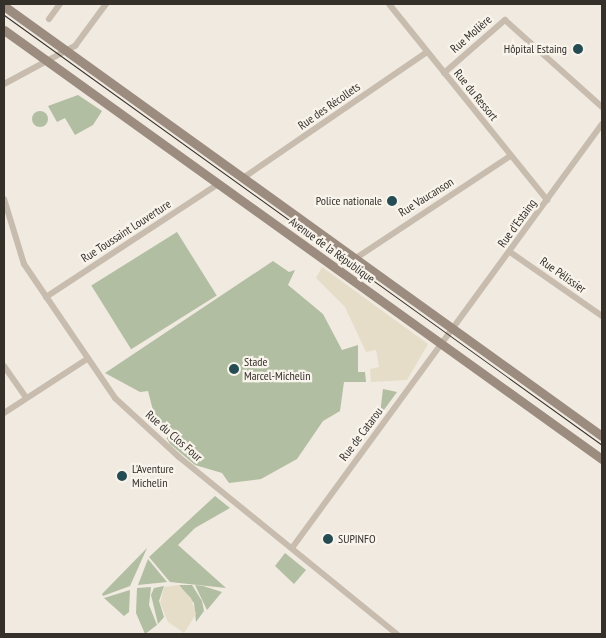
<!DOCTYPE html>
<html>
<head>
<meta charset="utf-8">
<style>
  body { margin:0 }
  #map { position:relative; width:606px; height:638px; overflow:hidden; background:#f0eae0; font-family:"PT Sans Narrow",sans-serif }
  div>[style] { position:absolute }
  .green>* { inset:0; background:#b1bea1; transform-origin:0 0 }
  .round { border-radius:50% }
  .plaza>* { inset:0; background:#e6ddc9 }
  .minor>* { height:6px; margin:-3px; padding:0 3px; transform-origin:3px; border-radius:3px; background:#c7bcad }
  .secondary>* { height:9px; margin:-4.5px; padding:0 4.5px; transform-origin:4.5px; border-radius:4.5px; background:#9b8c7f }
  .tram>* { height:1px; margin:-0.5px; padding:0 0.5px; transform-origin:0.5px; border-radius:0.5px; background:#36302b }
  .dots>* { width:14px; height:14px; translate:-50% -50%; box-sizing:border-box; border:2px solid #f8f4ec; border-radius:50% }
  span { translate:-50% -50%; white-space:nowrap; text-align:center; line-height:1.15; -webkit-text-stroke:4.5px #f8f4ec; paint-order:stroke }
  .street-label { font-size:12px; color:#36302b }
  .poi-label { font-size:12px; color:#36302b }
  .right { translate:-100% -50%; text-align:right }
  .left { translate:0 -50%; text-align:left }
  .frame { position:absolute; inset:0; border:5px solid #36302b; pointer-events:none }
</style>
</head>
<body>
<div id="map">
  <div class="green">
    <i style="clip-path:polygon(78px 95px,102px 111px,93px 125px,75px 135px,65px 118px,57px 122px,48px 106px)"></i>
    <i class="round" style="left:32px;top:111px;width:16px;height:16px"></i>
    <i style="left:177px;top:232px;width:75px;height:101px;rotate:58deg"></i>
    <i style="clip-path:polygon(273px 261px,289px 272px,295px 270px,288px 285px,323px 314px,342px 350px,358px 345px,358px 372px,365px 372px,366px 382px,344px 382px,340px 411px,323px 421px,297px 459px,261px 479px,229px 483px,222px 473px,195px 465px,170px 444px,155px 418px,148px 391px,140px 392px,105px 373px)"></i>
    <i style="clip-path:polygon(383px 389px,397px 392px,381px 414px,380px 414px)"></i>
    <i style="clip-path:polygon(215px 496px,230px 508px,195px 528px,178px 545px,226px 588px,170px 582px,149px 557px)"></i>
    <i style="clip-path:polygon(147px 548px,130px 586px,103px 596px,102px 594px)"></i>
    <i style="clip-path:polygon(285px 553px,306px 570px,294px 584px,275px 566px)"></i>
    <i style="clip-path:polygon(148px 559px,167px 582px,138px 585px)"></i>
    <i style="clip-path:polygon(179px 585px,192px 585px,202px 601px,204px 611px,196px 622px,194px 603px)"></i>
    <i style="clip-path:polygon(195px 585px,203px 586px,222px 592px,207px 610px)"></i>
    <i style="clip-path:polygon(164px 586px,159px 601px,164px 617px,158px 624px,151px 595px,154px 588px)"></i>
    <i style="clip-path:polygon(151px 587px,149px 605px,157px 625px,145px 634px,136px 613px,137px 588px)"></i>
    <i style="clip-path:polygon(130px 590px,129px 612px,124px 616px,104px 598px)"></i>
  </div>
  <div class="plaza">
    <i style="clip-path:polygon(322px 267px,428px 344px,407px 380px,371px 382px,370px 369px,379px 367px,376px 350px,366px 352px,345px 307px,316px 278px)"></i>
    <i style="clip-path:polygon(178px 585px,191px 598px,196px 614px,184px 633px,168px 622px,160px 603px,164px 587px)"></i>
  </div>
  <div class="minor">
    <i style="left:389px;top:4px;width:252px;rotate:51.1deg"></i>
    <i style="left:49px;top:19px;width:19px;rotate:-54deg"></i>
    <i style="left:444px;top:73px;width:81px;rotate:-41deg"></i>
    <i style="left:505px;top:20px;width:130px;rotate:41.9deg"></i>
    <i style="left:4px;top:84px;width:81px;rotate:-28.2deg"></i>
    <i style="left:75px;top:46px;width:52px;rotate:-53.6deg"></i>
    <i style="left:243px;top:178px;width:223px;rotate:-34.4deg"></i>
    <i style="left:4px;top:199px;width:68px;rotate:72.9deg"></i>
    <i style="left:24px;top:264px;width:162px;rotate:55.8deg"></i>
    <i style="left:115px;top:398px;width:87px;rotate:42.7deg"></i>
    <i style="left:179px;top:457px;width:281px;rotate:39.1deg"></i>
    <i style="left:510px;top:252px;width:112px;rotate:34.8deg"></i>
    <i style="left:356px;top:258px;width:185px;rotate:-33.5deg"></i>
    <i style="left:46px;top:297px;width:206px;rotate:-33.3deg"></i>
    <i style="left:4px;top:366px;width:39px;rotate:55deg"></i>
    <i style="left:4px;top:413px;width:99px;rotate:-33deg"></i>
    <i style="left:292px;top:548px;width:525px;rotate:-53.83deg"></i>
  </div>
  <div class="secondary">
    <i style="left:4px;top:6px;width:737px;rotate:35.72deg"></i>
    <i style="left:4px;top:30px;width:736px;rotate:35.66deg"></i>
  </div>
  <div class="tram">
    <i style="left:4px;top:15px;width:737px;rotate:35.72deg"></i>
  </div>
  <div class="dots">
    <i style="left:578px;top:49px;background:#254b53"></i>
    <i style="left:392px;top:201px;background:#254b53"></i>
    <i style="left:234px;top:369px;background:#254b53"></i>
    <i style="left:122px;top:476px;background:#254b53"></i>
    <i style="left:328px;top:539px;background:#254b53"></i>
  </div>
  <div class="street-label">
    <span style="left:471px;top:34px;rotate:-41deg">Rue Molière</span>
    <span style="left:476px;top:95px;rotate:51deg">Rue du Ressort</span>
    <span style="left:329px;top:106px;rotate:-35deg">Rue des Récollets</span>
    <span style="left:426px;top:197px;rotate:-32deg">Rue Vaucanson</span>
    <span style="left:517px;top:223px;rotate:-54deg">Rue d'Estaing</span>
    <span style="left:126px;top:231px;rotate:-33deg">Rue Toussaint Louverture</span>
    <span style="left:332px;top:250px;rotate:36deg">Avenue de la République</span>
    <span style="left:563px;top:275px;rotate:35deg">Rue Pélissier</span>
    <span style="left:361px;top:434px;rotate:-53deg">Rue de Catarou</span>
    <span style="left:174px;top:436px;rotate:41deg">Rue du Clos Four</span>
  </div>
  <div class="poi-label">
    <span class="right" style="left:567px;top:49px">Hôpital Estaing</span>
    <span class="right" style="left:382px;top:201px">Police nationale</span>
    <span class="left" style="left:244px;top:369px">Stade<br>Marcel-Michelin</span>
    <span class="left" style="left:132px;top:476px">L'Aventure<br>Michelin</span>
    <span class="left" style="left:338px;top:539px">SUPINFO</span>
  </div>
  <div class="frame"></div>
</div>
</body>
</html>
